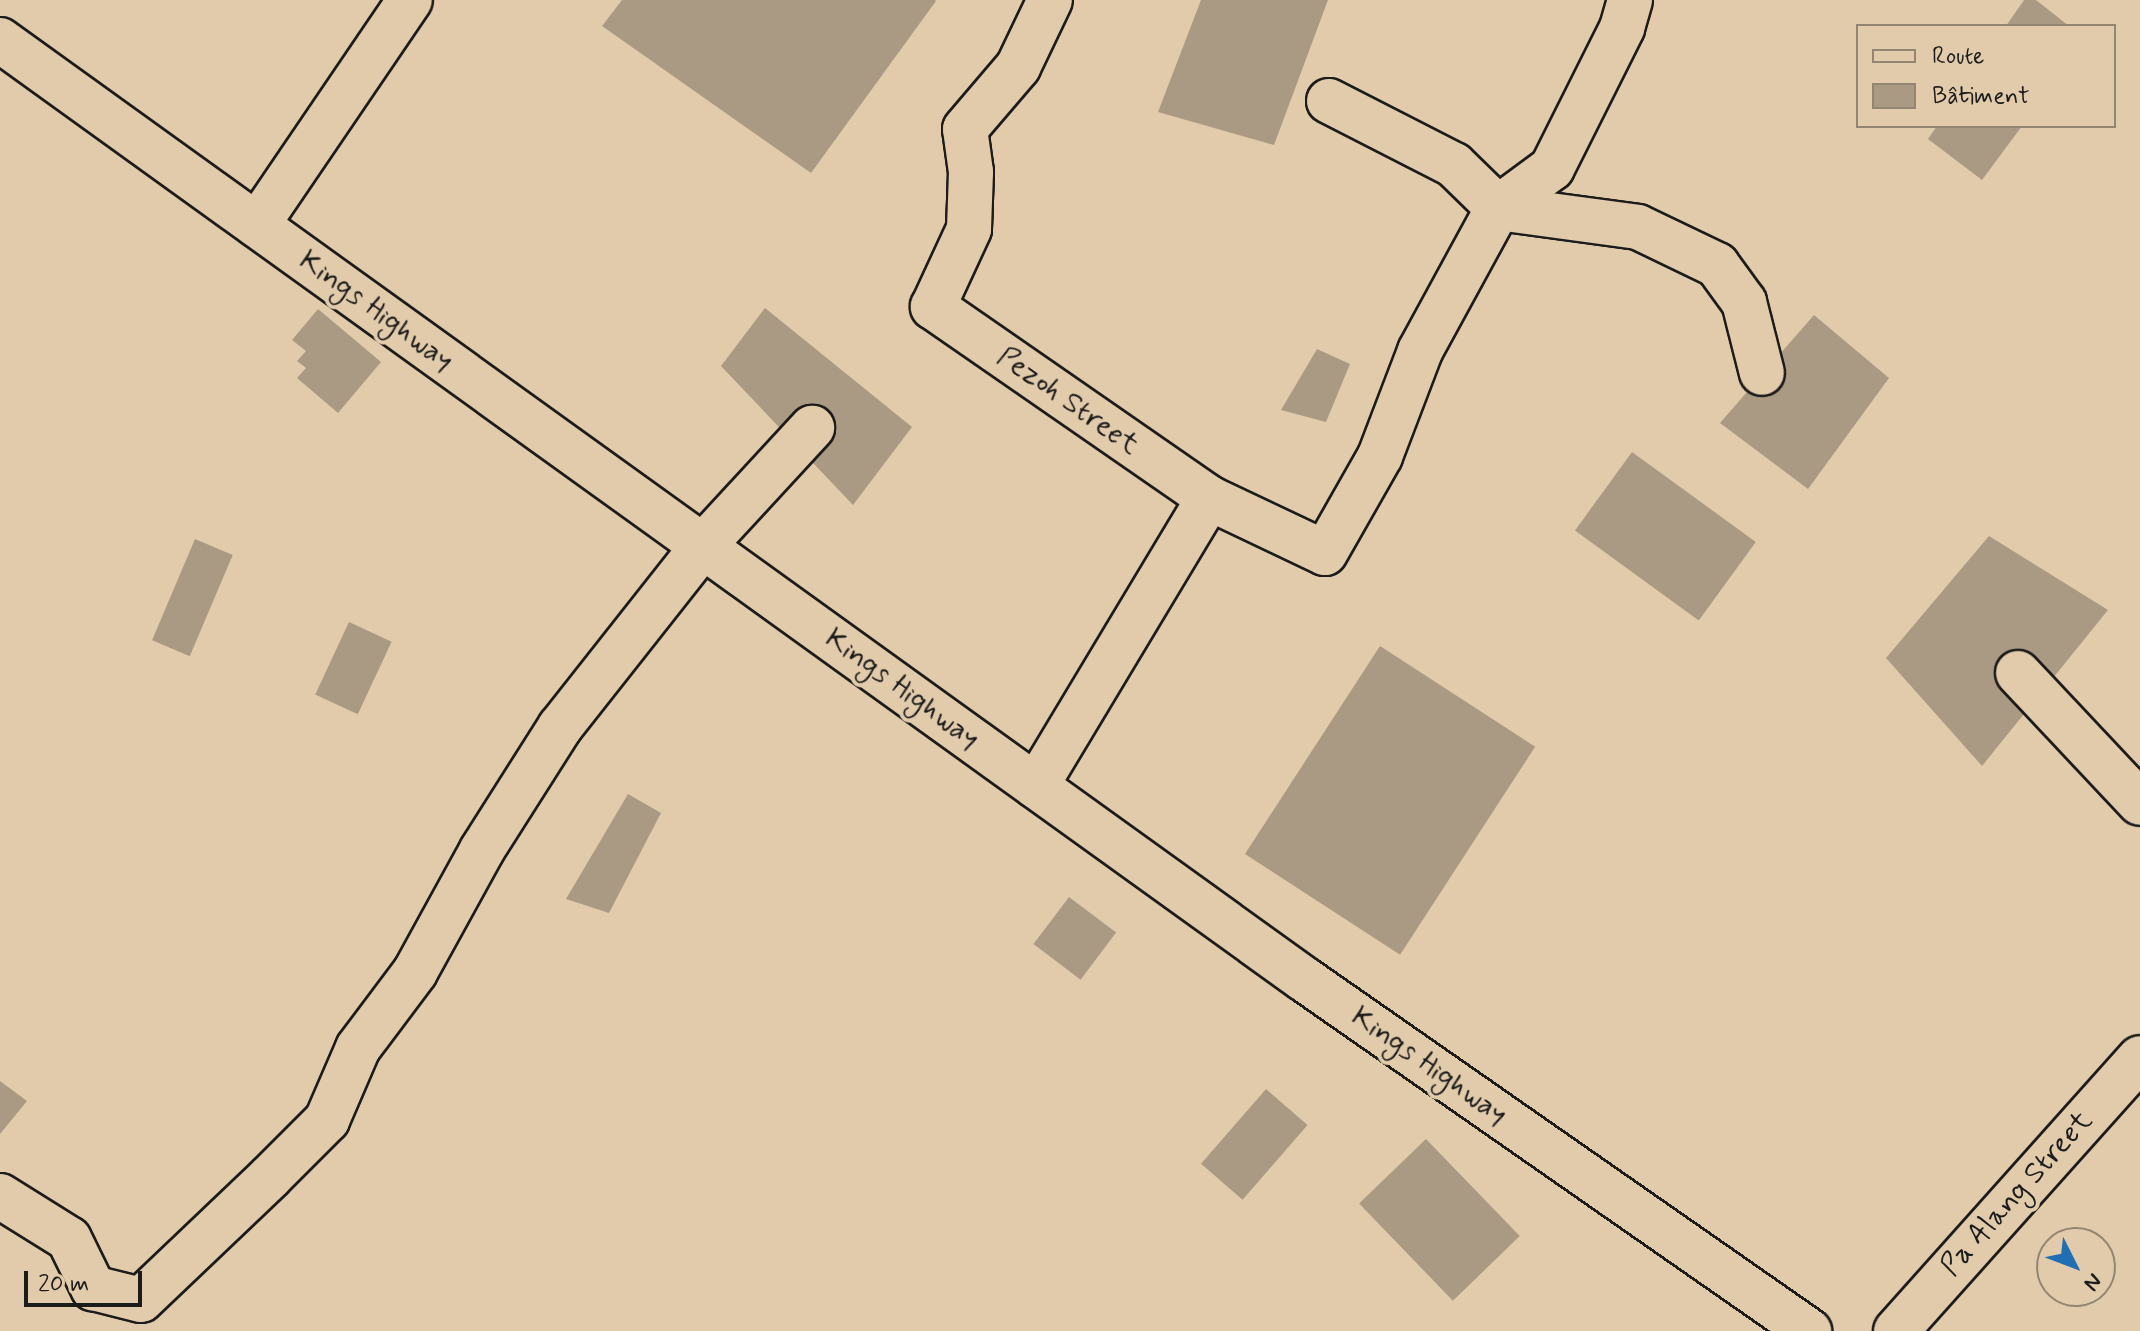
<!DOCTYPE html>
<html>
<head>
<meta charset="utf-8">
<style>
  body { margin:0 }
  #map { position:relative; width:2140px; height:1331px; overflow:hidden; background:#e2cbab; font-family:Mynerve,sans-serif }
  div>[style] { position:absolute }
  .building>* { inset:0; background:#ab9a83; transform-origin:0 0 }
  .roads { filter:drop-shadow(2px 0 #1c1c1c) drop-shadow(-2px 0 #1c1c1c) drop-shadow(0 2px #1c1c1c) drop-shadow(0 -2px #1c1c1c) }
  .street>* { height:44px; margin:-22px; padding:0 22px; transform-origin:22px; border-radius:22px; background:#e2cbab }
  .secondary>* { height:44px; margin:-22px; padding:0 22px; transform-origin:22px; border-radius:22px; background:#e2cbab }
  span { translate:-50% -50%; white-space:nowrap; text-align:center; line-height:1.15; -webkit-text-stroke:8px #e2cbab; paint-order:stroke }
  .street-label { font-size:30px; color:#1c1c1c }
  .legend { position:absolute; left:1856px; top:24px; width:260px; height:104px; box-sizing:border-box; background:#e2cbab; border:2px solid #938572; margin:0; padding:10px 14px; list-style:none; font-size:24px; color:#1c1c1c }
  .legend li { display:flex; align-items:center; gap:16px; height:40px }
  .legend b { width:40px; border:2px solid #938572 }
  .north { position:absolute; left:2036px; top:1227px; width:80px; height:80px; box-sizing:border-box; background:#e2cbab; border:2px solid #938572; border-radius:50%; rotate:132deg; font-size:22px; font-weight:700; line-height:32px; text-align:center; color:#1c1c1c }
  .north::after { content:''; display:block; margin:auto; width:28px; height:36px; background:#1f6fb2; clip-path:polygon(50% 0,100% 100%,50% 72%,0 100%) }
  .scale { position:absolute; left:24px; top:1271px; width:118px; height:36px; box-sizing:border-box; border:4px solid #1c1c1c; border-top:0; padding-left:10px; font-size:24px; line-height:28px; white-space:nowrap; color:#1c1c1c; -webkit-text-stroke:6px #e2cbab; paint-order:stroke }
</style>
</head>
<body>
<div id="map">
  <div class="building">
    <i style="clip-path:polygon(622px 0,935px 0,936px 1px,811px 173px,602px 26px)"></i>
    <i style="clip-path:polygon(1201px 0,1328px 0,1274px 145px,1158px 112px)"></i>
    <i style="clip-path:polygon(2024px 0,2036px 0,2069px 26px,2006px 26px)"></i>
    <i style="clip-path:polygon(1937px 126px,2022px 126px,1982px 180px,1928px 139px)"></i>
    <i style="clip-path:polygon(765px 308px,912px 427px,853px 505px,721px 366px)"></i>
    <i style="clip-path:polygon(318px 309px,381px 362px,338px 413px,297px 378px,306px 368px,297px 361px,306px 351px,292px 340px)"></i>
    <i style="clip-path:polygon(1814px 315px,1889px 378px,1808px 489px,1720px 423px)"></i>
    <i style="clip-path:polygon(1317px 349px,1350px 364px,1326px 422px,1281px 410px)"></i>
    <i style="left:1632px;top:452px;width:153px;height:97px;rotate:36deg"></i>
    <i style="clip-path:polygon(1989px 536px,2108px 610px,1982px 766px,1886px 658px)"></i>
    <i style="left:195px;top:539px;width:41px;height:110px;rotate:23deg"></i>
    <i style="left:349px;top:622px;width:47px;height:80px;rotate:25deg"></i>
    <i style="left:1380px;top:646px;width:185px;height:248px;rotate:33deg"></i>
    <i style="clip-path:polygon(628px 794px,661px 813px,609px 913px,566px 899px)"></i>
    <i style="left:1069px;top:897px;width:59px;height:59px;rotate:37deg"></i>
    <i style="clip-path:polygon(0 1081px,27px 1101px,0 1134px)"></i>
    <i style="left:1266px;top:1089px;width:55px;height:99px;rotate:41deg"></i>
    <i style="left:1426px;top:1139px;width:135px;height:93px;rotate:46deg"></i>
  </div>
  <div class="roads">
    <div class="street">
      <i style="left:1329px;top:101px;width:140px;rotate:27.1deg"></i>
      <i style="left:1454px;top:165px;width:62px;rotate:44.3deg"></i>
      <i style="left:1498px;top:208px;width:141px;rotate:7.7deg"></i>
      <i style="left:1638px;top:227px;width:88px;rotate:25.7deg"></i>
      <i style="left:1717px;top:265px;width:46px;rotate:53.9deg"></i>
      <i style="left:1744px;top:302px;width:73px;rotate:75.8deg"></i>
      <i style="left:257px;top:225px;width:272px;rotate:-55.8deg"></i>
      <i style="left:1209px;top:498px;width:128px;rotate:25.4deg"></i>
      <i style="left:1325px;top:553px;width:112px;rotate:-60.4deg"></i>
      <i style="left:1380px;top:456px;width:112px;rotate:-69.1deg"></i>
      <i style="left:1420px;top:351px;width:163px;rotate:-61.4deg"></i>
      <i style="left:1498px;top:208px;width:67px;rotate:-36.5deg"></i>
      <i style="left:1552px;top:168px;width:157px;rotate:-63.4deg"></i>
      <i style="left:1622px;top:28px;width:29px;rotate:-74deg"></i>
      <i style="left:2018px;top:673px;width:178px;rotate:46.8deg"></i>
      <i style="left:1036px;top:786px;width:336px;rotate:-59deg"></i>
      <i style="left:1209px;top:498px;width:336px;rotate:-145.3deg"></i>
      <i style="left:933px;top:307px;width:86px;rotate:-65.2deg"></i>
      <i style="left:969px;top:229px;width:57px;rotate:-88deg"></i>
      <i style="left:971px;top:172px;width:43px;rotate:-97.9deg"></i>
      <i style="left:965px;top:129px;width:82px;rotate:-49.5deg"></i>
      <i style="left:1018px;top:67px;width:74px;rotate:-64.5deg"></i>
      <i style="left:0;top:1196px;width:81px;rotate:31.9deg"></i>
      <i style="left:69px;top:1239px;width:55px;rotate:63.9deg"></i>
      <i style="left:93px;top:1288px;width:49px;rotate:14deg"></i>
      <i style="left:141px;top:1300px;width:178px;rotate:-43.6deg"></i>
      <i style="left:270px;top:1177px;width:81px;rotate:-45deg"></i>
      <i style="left:327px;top:1120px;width:78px;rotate:-66.7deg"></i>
      <i style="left:358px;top:1048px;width:95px;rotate:-53.1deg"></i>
      <i style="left:415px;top:972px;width:139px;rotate:-61.2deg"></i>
      <i style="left:482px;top:850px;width:146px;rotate:-57.6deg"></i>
      <i style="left:560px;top:727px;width:231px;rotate:-51.7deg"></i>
      <i style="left:703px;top:546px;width:161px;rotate:-47.3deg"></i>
      <i style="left:1896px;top:1331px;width:366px;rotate:-48.2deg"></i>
    </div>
    <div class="secondary">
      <i style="left:0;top:40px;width:1607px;rotate:35.76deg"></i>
      <i style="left:1304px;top:979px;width:616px;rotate:34.88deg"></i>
    </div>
  </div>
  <div class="street-label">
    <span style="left:376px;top:311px;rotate:36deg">Kings Highway</span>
    <span style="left:1068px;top:401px;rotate:35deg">Pezoh Street</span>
    <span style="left:902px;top:689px;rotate:36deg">Kings Highway</span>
    <span style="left:1429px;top:1066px;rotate:35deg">Kings Highway</span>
    <span style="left:2017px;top:1194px;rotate:-48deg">Pa Alang Street</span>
  </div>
  <ul class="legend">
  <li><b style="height:10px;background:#e2cbab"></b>Route</li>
  <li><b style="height:22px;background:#ab9a83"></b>Bâtiment</li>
  </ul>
  <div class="north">N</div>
  <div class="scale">20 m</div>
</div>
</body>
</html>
